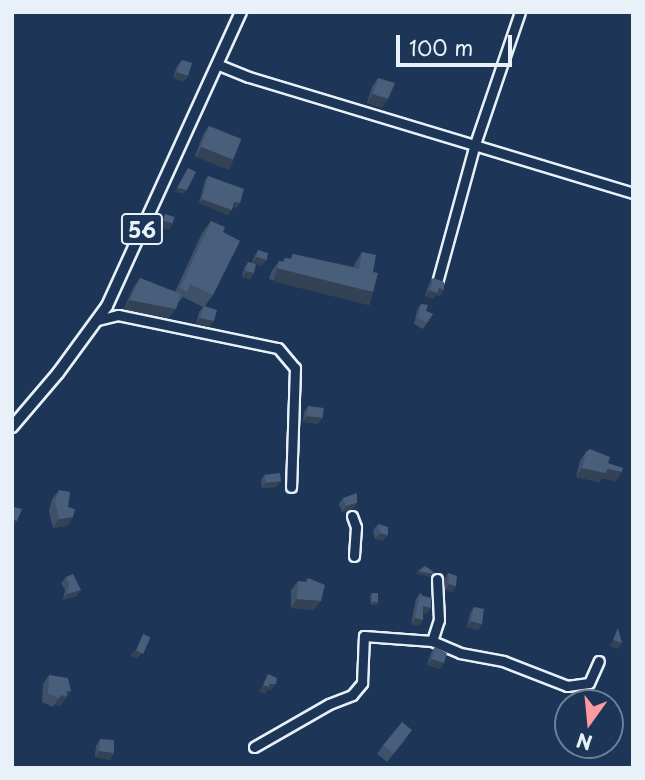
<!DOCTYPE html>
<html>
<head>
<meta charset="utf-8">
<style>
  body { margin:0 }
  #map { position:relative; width:645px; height:780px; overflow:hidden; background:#1d3557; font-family:"Playpen Sans",sans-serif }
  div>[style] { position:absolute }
  .roads { filter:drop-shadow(2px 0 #e8f1f8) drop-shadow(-2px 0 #e8f1f8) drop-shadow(0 2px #e8f1f8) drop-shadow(0 -2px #e8f1f8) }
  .minor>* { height:9px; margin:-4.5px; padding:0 4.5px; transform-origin:4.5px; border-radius:4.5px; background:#1d3557 }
  .major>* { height:10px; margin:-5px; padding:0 5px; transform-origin:5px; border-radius:5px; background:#1d3557 }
  .wall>* { inset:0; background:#3f5169 }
  .shaded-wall>* { inset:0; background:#334255; transform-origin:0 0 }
  .building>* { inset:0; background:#495e7a; transform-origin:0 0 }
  span { translate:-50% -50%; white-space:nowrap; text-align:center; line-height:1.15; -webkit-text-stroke:6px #1d3557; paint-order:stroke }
  .shield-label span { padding:2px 5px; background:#1d3557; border:2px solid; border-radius:5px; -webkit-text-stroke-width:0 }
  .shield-label { font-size:21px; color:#e8f1f8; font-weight:700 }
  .frame { position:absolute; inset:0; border:14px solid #e8f1f8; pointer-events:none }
  .north { position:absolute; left:554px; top:689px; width:70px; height:70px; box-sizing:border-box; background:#1d3557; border:2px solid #6e8097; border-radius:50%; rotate:195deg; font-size:19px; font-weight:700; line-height:28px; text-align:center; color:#e8f1f8 }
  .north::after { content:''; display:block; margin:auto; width:24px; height:32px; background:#ff9aa2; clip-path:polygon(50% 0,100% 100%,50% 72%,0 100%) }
  .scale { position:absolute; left:396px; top:35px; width:116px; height:32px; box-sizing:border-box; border:4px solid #e8f1f8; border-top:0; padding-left:9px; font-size:21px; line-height:24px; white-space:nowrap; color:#e8f1f8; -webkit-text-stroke:5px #1d3557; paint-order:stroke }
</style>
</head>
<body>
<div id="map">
  <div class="roads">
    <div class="minor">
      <i style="left:219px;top:65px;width:32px;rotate:22deg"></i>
      <i style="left:249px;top:77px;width:401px;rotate:16.8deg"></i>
      <i style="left:438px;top:279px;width:140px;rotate:-74.7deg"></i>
      <i style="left:475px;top:144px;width:139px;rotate:-71.2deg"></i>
      <i style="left:98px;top:320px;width:21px;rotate:-14deg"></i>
      <i style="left:118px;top:315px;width:163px;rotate:11.7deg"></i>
      <i style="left:278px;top:348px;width:26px;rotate:50deg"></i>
      <i style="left:295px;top:368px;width:119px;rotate:91.9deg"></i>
      <i style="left:352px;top:516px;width:12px;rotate:70deg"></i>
      <i style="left:356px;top:527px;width:29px;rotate:94deg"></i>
      <i style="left:432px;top:641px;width:30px;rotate:23deg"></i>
      <i style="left:460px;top:653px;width:44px;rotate:10.5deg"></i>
      <i style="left:503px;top:661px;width:69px;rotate:21.3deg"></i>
      <i style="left:567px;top:686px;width:22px;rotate:-8deg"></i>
      <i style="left:589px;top:683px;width:24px;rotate:-66deg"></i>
      <i style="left:254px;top:747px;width:86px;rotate:-29.8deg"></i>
      <i style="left:329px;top:704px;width:25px;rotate:-21deg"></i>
      <i style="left:352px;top:695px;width:16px;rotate:-50deg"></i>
      <i style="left:362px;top:683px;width:47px;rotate:-87.6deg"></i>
      <i style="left:364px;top:636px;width:68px;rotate:4.2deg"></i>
      <i style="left:432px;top:641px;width:22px;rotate:-72deg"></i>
      <i style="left:439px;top:620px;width:41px;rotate:-92.8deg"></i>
    </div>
    <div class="major">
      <i style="left:12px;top:427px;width:71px;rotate:-49.6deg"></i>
      <i style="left:58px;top:373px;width:83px;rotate:-53.8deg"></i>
      <i style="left:107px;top:306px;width:323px;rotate:-65.5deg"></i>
    </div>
  </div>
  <div class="wall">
    <i style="clip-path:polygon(182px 60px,184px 82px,173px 78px,177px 66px)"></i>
    <i style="clip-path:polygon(378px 78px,382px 108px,367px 103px,372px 87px)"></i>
    <i style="clip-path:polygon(209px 126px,233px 160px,227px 169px,195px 156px,203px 135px)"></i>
    <i style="clip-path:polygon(208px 176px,237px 208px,233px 207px,228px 215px,199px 203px,205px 180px)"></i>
    <i style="clip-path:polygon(211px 221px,223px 232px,213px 295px,205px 306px,209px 327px,196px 324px,199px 312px,203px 307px,183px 297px,178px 303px,169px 318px,124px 309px,133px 288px,140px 278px,175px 292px,202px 233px)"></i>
    <i style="clip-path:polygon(258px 250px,262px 266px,256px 264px,254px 273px,250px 279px,242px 277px,244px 268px,248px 262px,252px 263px,254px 257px)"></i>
    <i style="clip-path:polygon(362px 252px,366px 303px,269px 279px,271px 272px,279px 261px,282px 262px,285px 258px,290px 259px,293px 254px,354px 267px,355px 263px)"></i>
    <i style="clip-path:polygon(433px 278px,440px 296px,436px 295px,433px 299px,425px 296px,429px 284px)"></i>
    <i style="clip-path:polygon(421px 304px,426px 311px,433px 314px,423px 329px,414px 324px,417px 310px)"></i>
    <i style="clip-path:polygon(308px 406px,318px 424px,303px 422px,304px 412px)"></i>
    <i style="clip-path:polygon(586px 452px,608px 463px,616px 481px,602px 478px,599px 482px,576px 477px,580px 461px)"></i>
    <i style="clip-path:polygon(265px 474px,281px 481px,276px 487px,262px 488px,261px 480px)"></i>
    <i style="clip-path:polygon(59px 490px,73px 517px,67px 526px,53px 528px,49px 511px,52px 499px)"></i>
    <i style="clip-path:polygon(343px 498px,353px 509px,342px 512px,339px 504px)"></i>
    <i style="clip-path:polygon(378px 524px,388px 535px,383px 541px,375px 539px,373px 530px)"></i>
    <i style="clip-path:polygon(448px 573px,456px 586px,452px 592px,445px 590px,444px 580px)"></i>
    <i style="clip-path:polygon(66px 577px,77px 596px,63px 600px,65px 590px,61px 583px)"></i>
    <i style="clip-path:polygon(308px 578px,314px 610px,291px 608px,291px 590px,298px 581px,305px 582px)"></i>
    <i style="clip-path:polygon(372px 593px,377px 605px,371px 605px,370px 596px)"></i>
    <i style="clip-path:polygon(420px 593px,431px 608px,426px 614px,423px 614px,419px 626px,411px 624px,416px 599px)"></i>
    <i style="clip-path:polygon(474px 607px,482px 624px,478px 630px,467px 627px,470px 613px)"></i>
    <i style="clip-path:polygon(435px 647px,440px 669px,427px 665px,431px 653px)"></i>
    <i style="clip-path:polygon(49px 675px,71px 691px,60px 706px,55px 704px,53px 707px,42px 702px,43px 684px)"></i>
    <i style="clip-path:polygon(100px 739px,114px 753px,110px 760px,95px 757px,96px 746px)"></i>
    <i style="clip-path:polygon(406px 739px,387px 762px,377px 754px,383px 745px)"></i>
  </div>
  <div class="shaded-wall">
    <i style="clip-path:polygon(177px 72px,188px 76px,184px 82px,173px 78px)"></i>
    <i style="clip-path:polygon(373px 94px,388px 99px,382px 108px,367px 103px)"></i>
    <i style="left:201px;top:147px;width:35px;height:11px;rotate:22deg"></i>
    <i style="clip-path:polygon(177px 188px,187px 190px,184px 194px,174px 192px)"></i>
    <i style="clip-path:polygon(202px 199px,232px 210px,228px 215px,199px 203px)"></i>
    <i style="clip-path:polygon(234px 202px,240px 203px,237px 208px,231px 206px)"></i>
    <i style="clip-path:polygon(163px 221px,173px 224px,169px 230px,159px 227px)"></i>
    <i style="clip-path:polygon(257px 257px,267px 260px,262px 266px,252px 263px)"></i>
    <i style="left:277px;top:268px;width:99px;height:14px;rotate:14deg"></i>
    <i style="clip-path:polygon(246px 271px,254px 273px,250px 279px,242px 277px)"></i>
    <i style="clip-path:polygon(439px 288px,444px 290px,440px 296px,436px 295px,433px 299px,425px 296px,430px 290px)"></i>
    <i style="clip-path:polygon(130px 300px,176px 309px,169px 318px,124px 309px)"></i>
    <i style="clip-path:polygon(200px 318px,214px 321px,209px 327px,196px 324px)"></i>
    <i style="clip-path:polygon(307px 416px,323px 418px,318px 424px,303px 422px)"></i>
    <i style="clip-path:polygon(582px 468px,608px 469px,622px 472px,616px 481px,602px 478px,599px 482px,576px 477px)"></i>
    <i style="clip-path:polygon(281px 481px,276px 487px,262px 488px,266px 482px)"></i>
    <i style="clip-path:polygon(357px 503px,353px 509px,342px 512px,346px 506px)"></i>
    <i style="clip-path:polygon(73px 517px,67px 526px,53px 528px,59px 519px)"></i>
    <i style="clip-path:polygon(12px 519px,17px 521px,13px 527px,12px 527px)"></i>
    <i style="clip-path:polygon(380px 533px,388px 535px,383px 541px,375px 539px)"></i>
    <i style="clip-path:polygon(418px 571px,432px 574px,430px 577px,416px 574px)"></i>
    <i style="clip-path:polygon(449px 584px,456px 586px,452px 592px,445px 590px)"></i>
    <i style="clip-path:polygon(81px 590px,77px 596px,63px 600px,67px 594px)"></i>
    <i style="clip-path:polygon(297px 599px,321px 601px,314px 610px,291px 608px)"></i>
    <i style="clip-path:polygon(373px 602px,379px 602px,377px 605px,371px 605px)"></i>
    <i style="clip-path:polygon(423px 606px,431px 608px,426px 614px,419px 613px)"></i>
    <i style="clip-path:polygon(415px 618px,423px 620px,419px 626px,411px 624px)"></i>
    <i style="clip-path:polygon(471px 621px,482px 624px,478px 630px,467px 627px)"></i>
    <i style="clip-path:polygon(613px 640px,622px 643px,618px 649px,609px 646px)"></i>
    <i style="clip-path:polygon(135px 650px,142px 653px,137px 659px,130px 656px)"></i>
    <i style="clip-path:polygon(432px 659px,444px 663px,440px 669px,427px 665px)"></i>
    <i style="clip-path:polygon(269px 684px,276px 684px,271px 690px,268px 690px,265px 694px,258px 691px,263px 685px)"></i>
    <i style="clip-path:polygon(67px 691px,71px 691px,60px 706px,55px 704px,61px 695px)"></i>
    <i style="clip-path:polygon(99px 751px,114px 753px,110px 760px,95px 757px)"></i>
  </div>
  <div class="building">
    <i style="clip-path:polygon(182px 60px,192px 63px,188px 76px,177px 72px)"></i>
    <i style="clip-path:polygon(378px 78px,395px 83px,388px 99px,373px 94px)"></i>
    <i style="left:209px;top:126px;width:35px;height:22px;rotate:22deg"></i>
    <i style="clip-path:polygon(188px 168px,196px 172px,187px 190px,177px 188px)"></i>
    <i style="clip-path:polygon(208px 176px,244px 189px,240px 203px,234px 202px,232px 210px,202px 199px)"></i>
    <i style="left:165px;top:214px;width:10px;height:7px;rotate:17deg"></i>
    <i style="clip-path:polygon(211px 221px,225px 227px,223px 232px,240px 241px,213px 295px,190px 284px,187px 292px,180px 288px)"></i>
    <i style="clip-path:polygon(258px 250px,268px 253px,267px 260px,257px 257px)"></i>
    <i style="clip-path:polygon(362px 252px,376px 255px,373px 272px,378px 273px,373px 292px,277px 268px,279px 261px,284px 262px,285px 258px,292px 259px,293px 254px,359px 269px)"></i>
    <i style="left:248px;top:262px;width:8px;height:9px;rotate:14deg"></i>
    <i style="clip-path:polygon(140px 278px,181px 294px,176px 309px,130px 300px)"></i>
    <i style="clip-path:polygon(433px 278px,444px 282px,444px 290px,439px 288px,437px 293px,430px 290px)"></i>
    <i style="clip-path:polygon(421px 304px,428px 305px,426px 311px,433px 314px,427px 323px,418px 318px)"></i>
    <i style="clip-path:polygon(204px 306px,217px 310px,214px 321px,200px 318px)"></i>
    <i style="left:308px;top:406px;width:16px;height:10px;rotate:7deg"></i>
    <i style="clip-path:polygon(590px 449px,610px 457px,608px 463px,623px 468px,622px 472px,608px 469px,605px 473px,582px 468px,586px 452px)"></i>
    <i style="left:280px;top:473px;width:8px;height:15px;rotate:83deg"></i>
    <i style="clip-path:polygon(59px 490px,70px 492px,68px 507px,75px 509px,73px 517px,59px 519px,55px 502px)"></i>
    <i style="clip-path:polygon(357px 493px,357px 503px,346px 506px,343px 498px)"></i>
    <i style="clip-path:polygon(14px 507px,22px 509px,17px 521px,12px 519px,12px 511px)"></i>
    <i style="clip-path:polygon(378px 524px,388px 527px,388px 535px,380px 533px)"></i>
    <i style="clip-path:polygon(425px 566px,434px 572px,432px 574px,418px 571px)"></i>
    <i style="clip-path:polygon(448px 573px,457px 576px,456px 586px,449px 584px)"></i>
    <i style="clip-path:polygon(73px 574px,81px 590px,67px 594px,69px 584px,66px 577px)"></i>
    <i style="clip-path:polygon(308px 578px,325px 585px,321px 601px,297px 599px,298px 581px,307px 582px)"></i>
    <i style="left:372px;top:593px;width:6px;height:9px"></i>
    <i style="clip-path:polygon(420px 593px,423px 596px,431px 598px,431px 608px,423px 606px,423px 620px,415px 618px)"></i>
    <i style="clip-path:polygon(474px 607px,484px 609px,482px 624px,471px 621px)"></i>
    <i style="clip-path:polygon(618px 628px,622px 643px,613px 640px)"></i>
    <i style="left:143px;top:634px;width:8px;height:18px;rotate:23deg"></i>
    <i style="clip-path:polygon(435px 647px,447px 653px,444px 663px,432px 659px)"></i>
    <i style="clip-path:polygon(268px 674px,277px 678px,276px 684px,269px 684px,269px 687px,263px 685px)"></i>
    <i style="clip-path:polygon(49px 675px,68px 678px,71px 691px,67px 691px,66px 697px,61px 695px,59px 698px,48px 693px)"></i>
    <i style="left:402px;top:722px;width:13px;height:30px;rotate:39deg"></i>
    <i style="clip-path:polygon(100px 739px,114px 740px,114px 753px,99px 751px)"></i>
  </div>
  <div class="shield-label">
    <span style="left:142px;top:229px">56</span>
  </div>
  <div class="frame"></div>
  <div class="north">N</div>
  <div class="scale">100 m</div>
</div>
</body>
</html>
